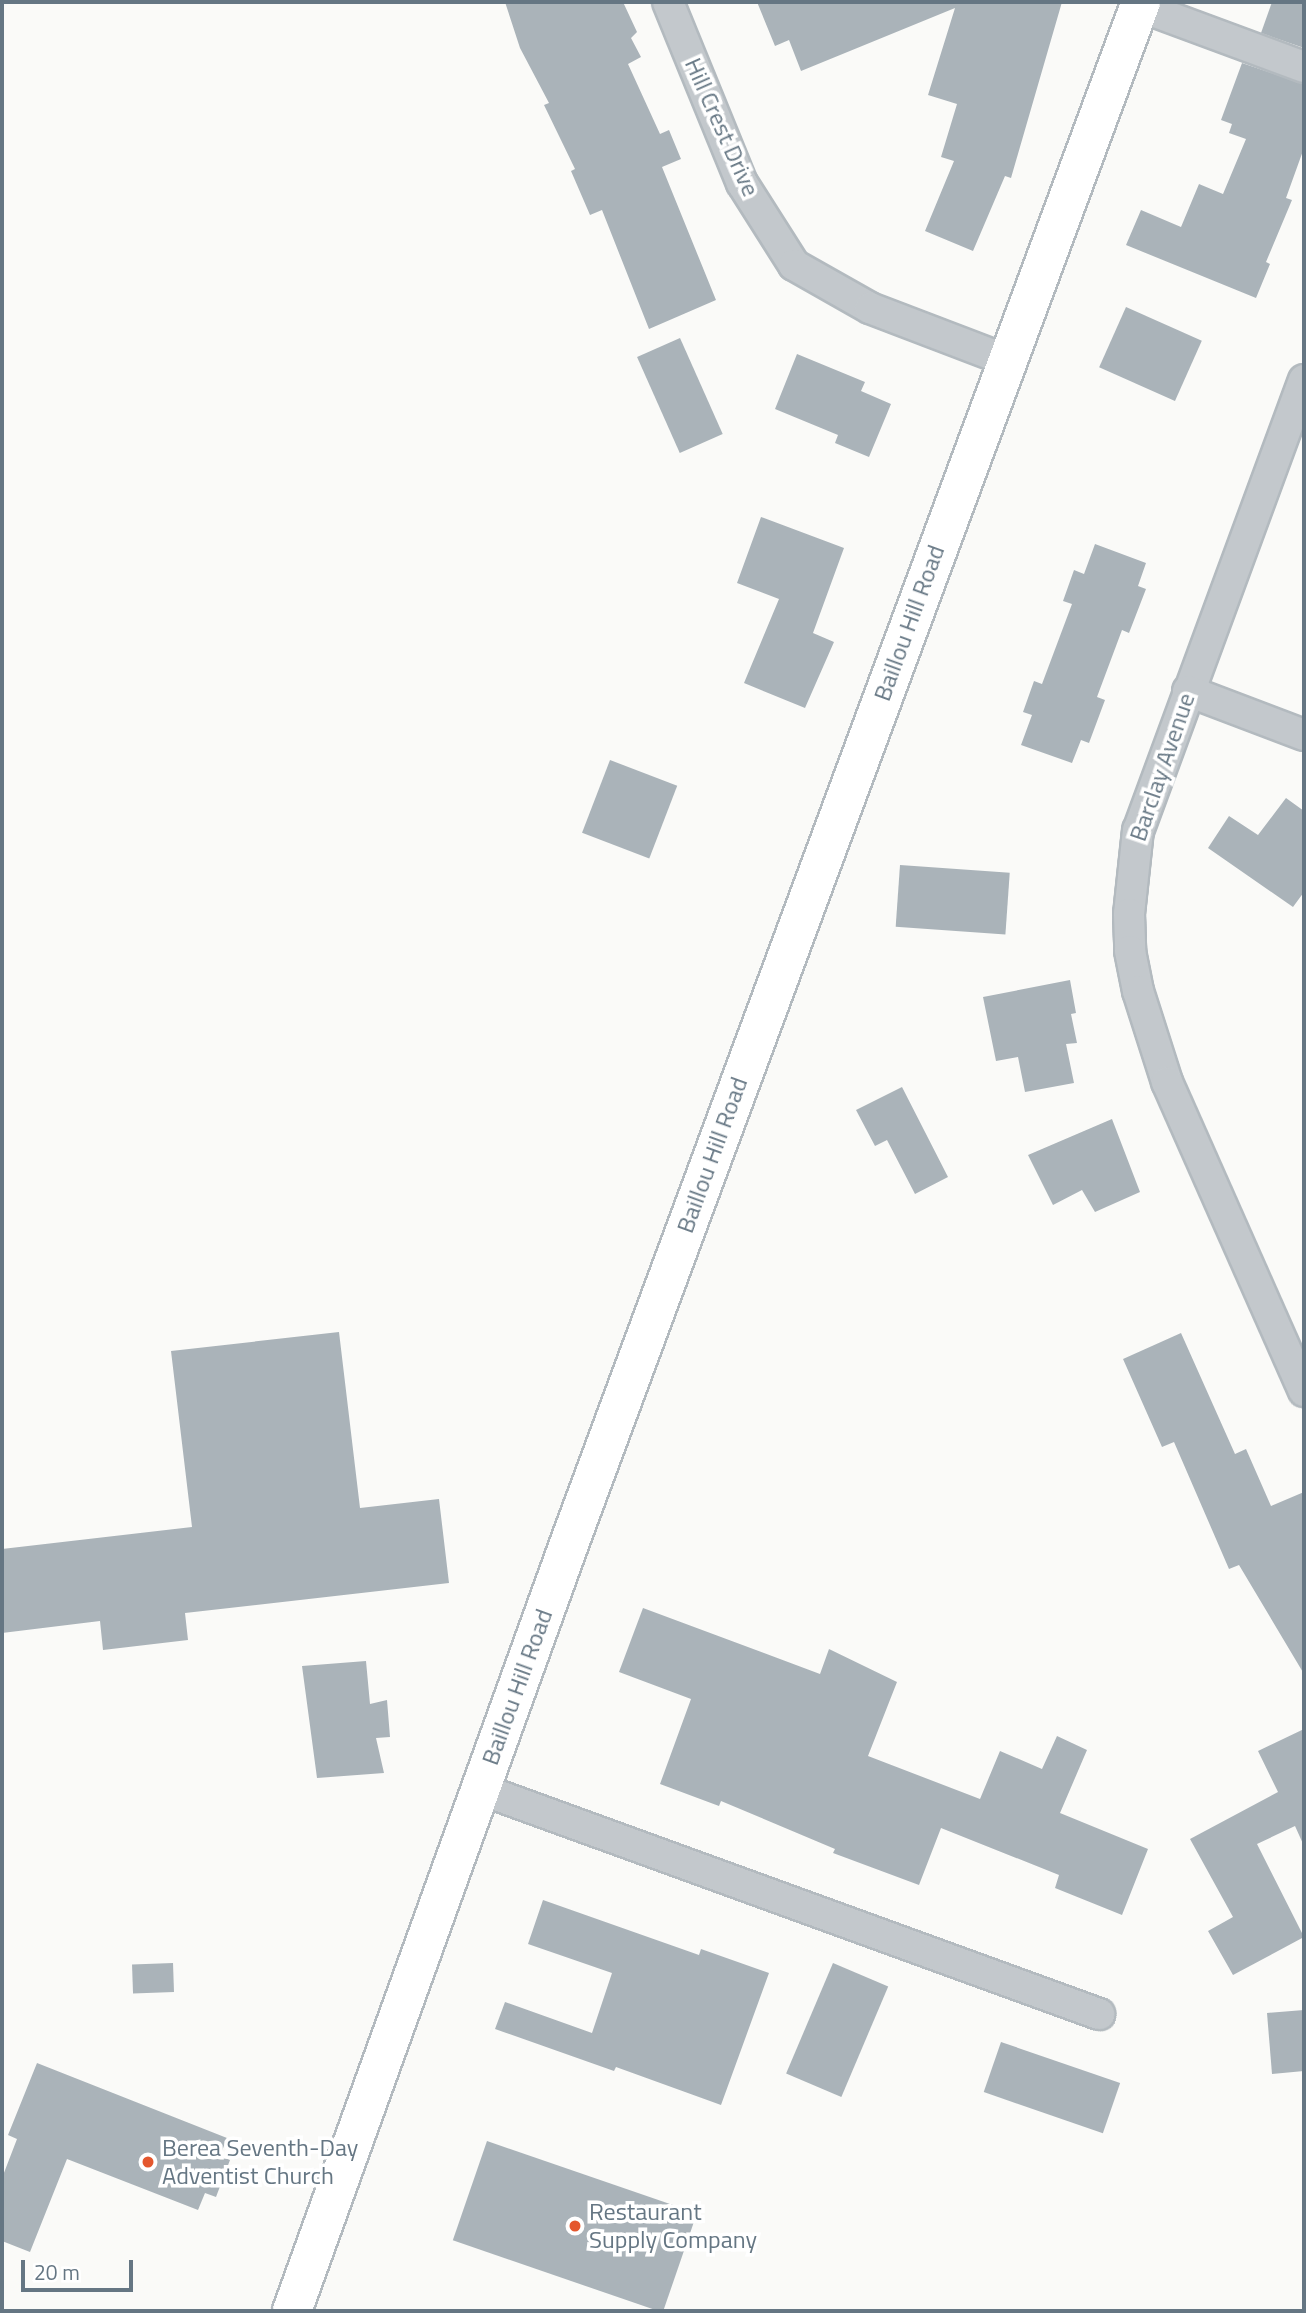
<!DOCTYPE html>
<html>
<head>
<meta charset="utf-8">
<style>
  body { margin:0 }
  #map { position:relative; width:1306px; height:2313px; overflow:hidden; background:#fafaf8; font-family:"Titillium Web",sans-serif }
  div>[style] { position:absolute }
  .building>* { inset:0; background:#aab3b9; transform-origin:0 0 }
  .roads { filter:drop-shadow(2px 0 #b3babf) drop-shadow(-2px 0 #b3babf) drop-shadow(0 2px #b3babf) drop-shadow(0 -2px #b3babf) }
  .street>* { height:30px; margin:-15px; padding:0 15px; transform-origin:15px; border-radius:15px; background:#c3c8cc }
  .secondary>* { height:38px; margin:-19px; padding:0 19px; transform-origin:19px; border-radius:19px; background:#fff }
  .dots>* { width:19px; height:19px; translate:-50% -50%; box-sizing:border-box; border:4px solid #fff; border-radius:50% }
  span { translate:-50% -50%; white-space:nowrap; text-align:center; line-height:1.15; -webkit-text-stroke:7px #fff; paint-order:stroke }
  .street-label { font-size:24px; color:#657683 }
  .poi-label { font-size:24px; color:#657683 }
  .left { translate:0 -50%; text-align:left }
  .frame { position:absolute; inset:0; border:4px solid #657683; pointer-events:none }
  .scale { position:absolute; left:21px; top:2260px; width:112px; height:32px; box-sizing:border-box; border:4px solid #657683; border-top:0; padding-left:9px; font-size:21px; line-height:24px; white-space:nowrap; color:#657683; -webkit-text-stroke:5px #fff; paint-order:stroke }
</style>
</head>
<body>
<div id="map">
  <div class="building">
    <i style="clip-path:polygon(505px 2px,623px 2px,637px 32px,631px 38px,641px 57px,628px 64px,660px 134px,669px 130px,681px 159px,662px 167px,716px 300px,649px 329px,602px 210px,590px 215px,571px 171px,575px 169px,544px 105px,549px 103px,520px 48px)"></i>
    <i style="clip-path:polygon(757px 2px,1062px 2px,1011px 178px,1005px 176px,973px 251px,925px 231px,954px 161px,941px 157px,957px 104px,928px 95px,955px 8px,801px 71px,789px 40px,775px 46px)"></i>
    <i style="clip-path:polygon(1272px 2px,1304px 2px,1304px 48px,1261px 33px)"></i>
    <i style="clip-path:polygon(1242px 63px,1304px 84px,1304px 148px,1286px 198px,1292px 200px,1266px 262px,1270px 264px,1256px 298px,1126px 245px,1141px 210px,1181px 227px,1199px 184px,1223px 194px,1246px 139px,1229px 133px,1232px 124px,1221px 120px)"></i>
    <i style="left:1126px;top:307px;width:83px;height:66px;rotate:24deg"></i>
    <i style="left:680px;top:338px;width:105px;height:47px;rotate:66deg"></i>
    <i style="clip-path:polygon(797px 354px,865px 382px,861px 391px,891px 404px,869px 457px,835px 443px,838px 435px,775px 409px)"></i>
    <i style="clip-path:polygon(761px 517px,844px 548px,813px 633px,834px 642px,805px 708px,744px 683px,779px 599px,737px 583px)"></i>
    <i style="clip-path:polygon(1095px 544px,1146px 563px,1138px 586px,1146px 589px,1129px 633px,1122px 630px,1097px 697px,1105px 700px,1089px 743px,1081px 740px,1072px 763px,1021px 745px,1032px 715px,1023px 712px,1034px 681px,1042px 684px,1072px 604px,1063px 601px,1074px 570px,1084px 574px)"></i>
    <i style="left:610px;top:760px;width:72px;height:78px;rotate:21deg"></i>
    <i style="clip-path:polygon(1286px 798px,1304px 811px,1304px 892px,1293px 907px,1208px 848px,1229px 816px,1258px 835px)"></i>
    <i style="left:900px;top:865px;width:110px;height:62px;rotate:4deg"></i>
    <i style="clip-path:polygon(1070px 980px,1076px 1013px,1071px 1014px,1077px 1043px,1066px 1044px,1074px 1083px,1025px 1092px,1018px 1057px,996px 1061px,983px 997px)"></i>
    <i style="clip-path:polygon(902px 1087px,948px 1177px,915px 1194px,887px 1140px,875px 1146px,856px 1110px)"></i>
    <i style="clip-path:polygon(1112px 1119px,1140px 1192px,1095px 1212px,1082px 1190px,1053px 1205px,1028px 1155px)"></i>
    <i style="clip-path:polygon(339px 1332px,360px 1508px,439px 1499px,449px 1583px,185px 1613px,188px 1640px,103px 1650px,100px 1621px,2px 1633px,2px 1549px,192px 1527px,171px 1351px)"></i>
    <i style="clip-path:polygon(1181px 1333px,1235px 1454px,1246px 1449px,1271px 1506px,1304px 1492px,1304px 1674px,1239px 1565px,1229px 1569px,1174px 1442px,1162px 1447px,1123px 1359px)"></i>
    <i style="clip-path:polygon(643px 1608px,820px 1674px,829px 1649px,897px 1682px,868px 1756px,980px 1799px,1000px 1751px,1042px 1769px,1057px 1736px,1087px 1750px,1060px 1813px,1148px 1849px,1122px 1915px,1055px 1888px,1059px 1875px,941px 1828px,919px 1885px,833px 1853px,835px 1849px,721px 1801px,719px 1806px,660px 1784px,691px 1699px,619px 1672px)"></i>
    <i style="clip-path:polygon(366px 1661px,370px 1704px,387px 1700px,390px 1737px,376px 1738px,384px 1773px,317px 1778px,302px 1666px)"></i>
    <i style="clip-path:polygon(1304px 1729px,1304px 1846px,1295px 1826px,1257px 1844px,1304px 1937px,1233px 1975px,1208px 1931px,1233px 1917px,1190px 1839px,1278px 1792px,1258px 1751px)"></i>
    <i style="clip-path:polygon(543px 1900px,699px 1955px,701px 1949px,769px 1973px,721px 2105px,616px 2067px,614px 2071px,495px 2029px,505px 2002px,592px 2033px,612px 1973px,528px 1944px)"></i>
    <i style="left:173px;top:1963px;width:29px;height:41px;rotate:88deg"></i>
    <i style="left:833px;top:1963px;width:60px;height:120px;rotate:23deg"></i>
    <i style="clip-path:polygon(1304px 2010px,1304px 2071px,1272px 2074px,1267px 2013px)"></i>
    <i style="left:1001px;top:2042px;width:126px;height:53px;rotate:19deg"></i>
    <i style="clip-path:polygon(37px 2063px,227px 2138px,220px 2156px,230px 2160px,216px 2197px,205px 2193px,198px 2210px,67px 2159px,30px 2252px,2px 2241px,2px 2178px,17px 2139px,8px 2135px)"></i>
    <i style="left:487px;top:2141px;width:222px;height:105px;rotate:19deg"></i>
  </div>
  <div class="roads">
    <div class="street">
      <i style="left:668px;top:2px;width:196px;rotate:67.8deg"></i>
      <i style="left:742px;top:183px;width:97px;rotate:57.6deg"></i>
      <i style="left:794px;top:265px;width:87px;rotate:29.5deg"></i>
      <i style="left:870px;top:308px;width:146px;rotate:20.9deg"></i>
      <i style="left:1139px;top:6px;width:176px;rotate:20.3deg"></i>
      <i style="left:1304px;top:380px;width:480px;rotate:110.2deg"></i>
      <i style="left:1138px;top:830px;width:84px;rotate:96.1deg"></i>
      <i style="left:1129px;top:914px;width:37px;rotate:88deg"></i>
      <i style="left:1130px;top:951px;width:41px;rotate:78.7deg"></i>
      <i style="left:1138px;top:991px;width:96px;rotate:72.3deg"></i>
      <i style="left:1167px;top:1082px;width:338px;rotate:66.1deg"></i>
      <i style="left:1188px;top:691px;width:124px;rotate:20.8deg"></i>
      <i style="left:480px;top:1789px;width:659px;rotate:19.98deg"></i>
    </div>
    <div class="secondary">
      <i style="left:292px;top:2311px;width:815px;rotate:-70.14deg"></i>
      <i style="left:569px;top:1544px;width:1645px;rotate:-69.65deg"></i>
    </div>
  </div>
  <div class="dots">
    <i style="left:148px;top:2162px;background:#e4572e"></i>
    <i style="left:575px;top:2226px;background:#e4572e"></i>
  </div>
  <div class="street-label">
    <span style="left:722px;top:127px;rotate:66deg">Hill Crest Drive</span>
    <span style="left:909px;top:623px;rotate:-70deg">Baillou Hill Road</span>
    <span style="left:1162px;top:767px;rotate:-71deg">Barclay Avenue</span>
    <span style="left:712px;top:1155px;rotate:-70deg">Baillou Hill Road</span>
    <span style="left:517px;top:1687px;rotate:-70deg">Baillou Hill Road</span>
  </div>
  <div class="poi-label">
    <span class="left" style="left:162px;top:2162px">Berea Seventh-Day<br>Adventist Church</span>
    <span class="left" style="left:589px;top:2226px">Restaurant<br>Supply Company</span>
  </div>
  <div class="frame"></div>
  <div class="scale">20 m</div>
</div>
</body>
</html>
